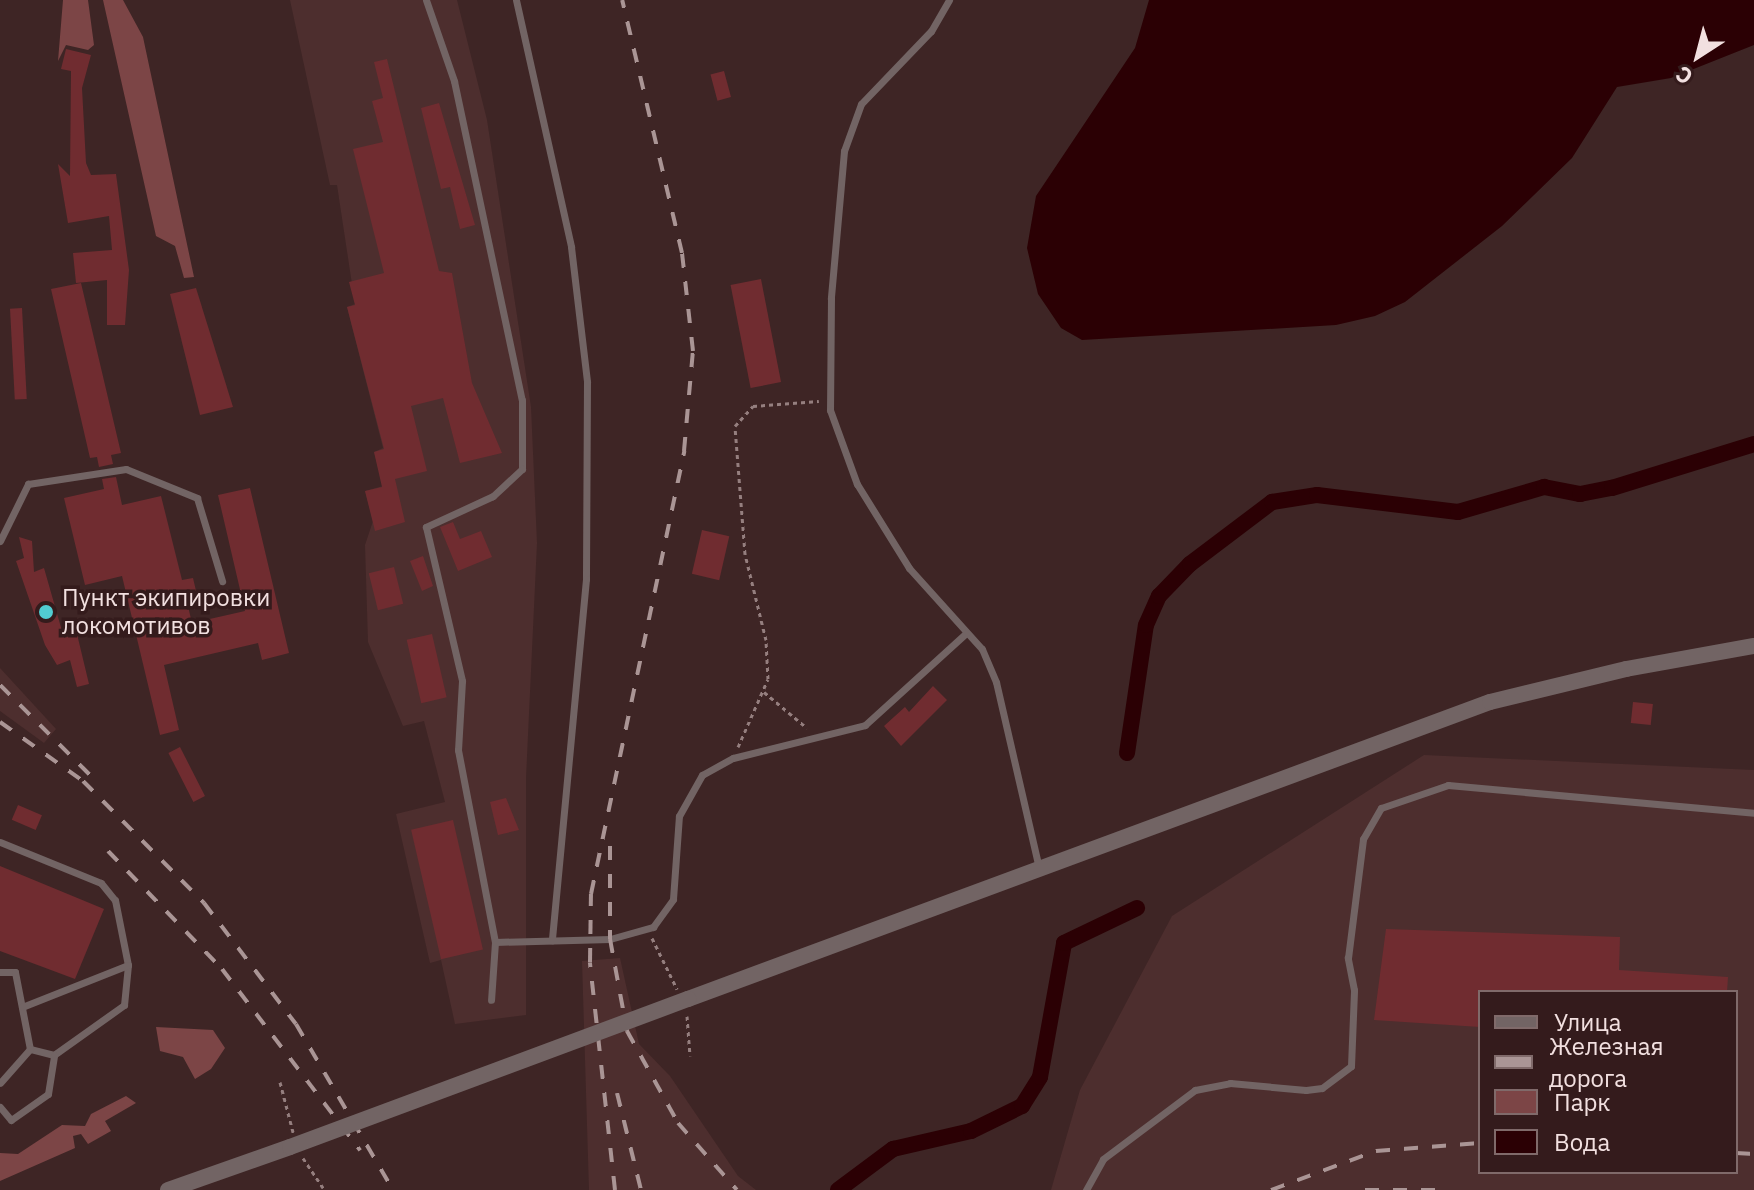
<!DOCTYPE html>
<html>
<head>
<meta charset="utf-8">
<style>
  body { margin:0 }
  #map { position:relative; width:1754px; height:1190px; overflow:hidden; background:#3e2525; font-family:"IBM Plex Sans",sans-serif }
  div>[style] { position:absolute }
  .built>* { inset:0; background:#4d2e2e }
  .green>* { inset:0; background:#7c4546 }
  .water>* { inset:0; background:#2b0004 }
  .canal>* { height:16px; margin:-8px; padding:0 8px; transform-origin:8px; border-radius:8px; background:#2b0004 }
  .building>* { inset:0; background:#702c30; transform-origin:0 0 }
  .path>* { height:3px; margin-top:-1.5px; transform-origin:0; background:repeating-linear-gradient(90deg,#957f7f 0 4px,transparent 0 8px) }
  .service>* { height:7px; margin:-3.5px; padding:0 3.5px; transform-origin:3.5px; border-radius:3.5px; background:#726464 }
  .tertiary>* { height:16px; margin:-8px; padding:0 8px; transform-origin:8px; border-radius:8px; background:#726464 }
  .rail>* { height:4px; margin-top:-2px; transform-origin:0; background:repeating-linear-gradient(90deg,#aa9595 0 14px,transparent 0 28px) }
  .tertiary-bridge>* { height:16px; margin:-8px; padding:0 8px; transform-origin:8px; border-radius:8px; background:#726464 }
  .dots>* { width:22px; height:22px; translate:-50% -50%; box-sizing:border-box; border:4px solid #341b1c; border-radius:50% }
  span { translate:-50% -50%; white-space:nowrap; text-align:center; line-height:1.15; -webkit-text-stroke:7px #341b1c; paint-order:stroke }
  .poi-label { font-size:24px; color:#f2e0e0 }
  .left { translate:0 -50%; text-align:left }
  .legend { position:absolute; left:1478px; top:990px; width:260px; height:184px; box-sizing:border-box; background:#341b1c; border:2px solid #806a6a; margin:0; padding:10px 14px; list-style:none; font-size:24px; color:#f2e0e0 }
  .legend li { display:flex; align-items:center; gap:16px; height:40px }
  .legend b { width:40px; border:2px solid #806a6a }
  .north { position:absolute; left:1658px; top:16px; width:80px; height:80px; -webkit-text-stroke:6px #341b1c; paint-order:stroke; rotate:216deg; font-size:22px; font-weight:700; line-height:32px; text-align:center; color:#f2e0e0 }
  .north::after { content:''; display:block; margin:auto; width:28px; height:36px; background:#f2e0e0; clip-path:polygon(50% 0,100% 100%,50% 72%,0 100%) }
</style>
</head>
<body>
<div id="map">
  <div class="built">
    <i style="clip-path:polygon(290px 0,457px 0,487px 120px,531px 407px,537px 543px,526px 778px,526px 1015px,455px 1024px,441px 960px,430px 963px,396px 814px,445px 802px,424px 721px,403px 726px,368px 642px,365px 545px,373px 521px,365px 491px,383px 486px,374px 452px,383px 448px,347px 307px,355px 304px,337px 185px,330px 185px)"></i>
    <i style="clip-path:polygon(0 668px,56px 729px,44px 743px,0 711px)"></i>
    <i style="clip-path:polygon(evenodd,1424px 755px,1754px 770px,1754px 1190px,1051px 1190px,1080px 1090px,1172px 916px,1424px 755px,1480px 992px,1736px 992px,1736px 1172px,1480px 1172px,1480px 992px)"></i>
    <i style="clip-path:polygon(620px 958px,639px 1044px,670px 1076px,738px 1176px,756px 1190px,589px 1190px,582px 961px)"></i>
  </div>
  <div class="green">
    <i style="clip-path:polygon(63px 0,88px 0,94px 45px,88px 50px,66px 45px,58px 61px)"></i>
    <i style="clip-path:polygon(103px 0,123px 0,143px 37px,194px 277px,184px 278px,175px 246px,156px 236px)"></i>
    <i style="clip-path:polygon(156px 1027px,213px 1030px,225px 1048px,211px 1069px,195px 1079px,183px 1057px,160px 1051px)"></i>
    <i style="clip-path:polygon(126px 1096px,136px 1103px,105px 1121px,111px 1131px,88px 1144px,81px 1134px,73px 1136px,75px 1148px,0 1181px,0 1153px,18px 1154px,62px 1125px,85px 1126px,91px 1114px)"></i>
  </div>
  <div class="water">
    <i style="clip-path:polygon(1149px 0,1754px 0,1754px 45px,1671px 78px,1617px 87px,1572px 158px,1502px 226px,1405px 302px,1375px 316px,1336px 325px,1082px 340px,1061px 328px,1038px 294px,1027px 248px,1036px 196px,1135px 48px)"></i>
  </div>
  <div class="canal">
    <i style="left:1127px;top:753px;width:129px;rotate:-81.6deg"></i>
    <i style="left:1146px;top:625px;width:32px;rotate:-66deg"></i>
    <i style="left:1159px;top:596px;width:45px;rotate:-45.9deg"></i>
    <i style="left:1190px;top:564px;width:103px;rotate:-37.1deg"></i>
    <i style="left:1272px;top:502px;width:46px;rotate:-8.8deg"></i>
    <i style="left:1317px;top:495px;width:142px;rotate:6.9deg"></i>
    <i style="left:1458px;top:512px;width:90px;rotate:-16.2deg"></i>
    <i style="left:1544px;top:487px;width:37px;rotate:11deg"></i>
    <i style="left:1580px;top:494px;width:33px;rotate:-11deg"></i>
    <i style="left:1612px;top:488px;width:149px;rotate:-17.2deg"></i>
    <i style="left:838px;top:1190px;width:69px;rotate:-36.7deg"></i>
    <i style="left:893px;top:1149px;width:80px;rotate:-13deg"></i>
    <i style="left:971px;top:1131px;width:57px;rotate:-26.1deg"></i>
    <i style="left:1022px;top:1106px;width:34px;rotate:-58deg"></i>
    <i style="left:1040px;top:1077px;width:136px;rotate:-79.8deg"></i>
    <i style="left:1064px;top:943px;width:81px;rotate:-25.6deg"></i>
  </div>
  <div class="building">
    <i style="clip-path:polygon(66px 49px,91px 55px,82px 88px,86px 163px,91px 175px,116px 174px,129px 270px,125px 325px,107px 325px,107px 280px,76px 283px,73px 253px,112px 250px,109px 216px,68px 223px,58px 164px,70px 176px,71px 71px,61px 69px)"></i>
    <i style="clip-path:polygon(387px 59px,439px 271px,452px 273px,472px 383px,502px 453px,460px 463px,443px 398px,411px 406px,427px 471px,395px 479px,405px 522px,375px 531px,365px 491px,382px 487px,374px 452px,384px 449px,347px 307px,355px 305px,349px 282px,384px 273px,353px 149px,383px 142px,372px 101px,383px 98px,374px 62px)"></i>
    <i style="left:724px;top:71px;width:27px;height:14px;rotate:75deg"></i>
    <i style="clip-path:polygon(439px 103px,475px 225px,460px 229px,450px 187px,441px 189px,421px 108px)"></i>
    <i style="left:761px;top:279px;width:105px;height:31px;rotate:79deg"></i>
    <i style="clip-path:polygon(81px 283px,121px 453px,111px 455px,113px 464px,99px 467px,97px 457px,90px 458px,51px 289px)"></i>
    <i style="clip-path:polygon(196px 288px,233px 407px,200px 415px,170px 294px)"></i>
    <i style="left:22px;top:308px;width:91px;height:12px;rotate:87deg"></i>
    <i style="clip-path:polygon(116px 477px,122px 505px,161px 496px,182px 580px,193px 578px,197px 595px,186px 598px,192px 623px,245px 611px,218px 495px,250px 488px,289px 653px,262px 660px,258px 643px,164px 665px,179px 730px,160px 735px,122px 576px,85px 585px,64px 498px,104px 489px,102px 479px)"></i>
    <i style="clip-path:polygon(453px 522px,460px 539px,481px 531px,492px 557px,458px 571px,440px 527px)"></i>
    <i style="left:702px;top:530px;width:28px;height:45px;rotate:13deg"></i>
    <i style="clip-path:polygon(19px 537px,32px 541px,34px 572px,44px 568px,64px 638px,77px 634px,89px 684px,77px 687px,70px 660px,57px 665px,45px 645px,16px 561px,24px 558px)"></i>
    <i style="clip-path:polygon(423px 556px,433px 586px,422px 591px,410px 561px)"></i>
    <i style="left:394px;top:567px;width:38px;height:26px;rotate:76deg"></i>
    <i style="left:432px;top:634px;width:65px;height:26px;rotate:77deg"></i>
    <i style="clip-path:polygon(933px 686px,947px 700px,901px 746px,884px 726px,905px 707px,909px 712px)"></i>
    <i style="left:1633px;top:702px;width:20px;height:21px;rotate:6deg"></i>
    <i style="left:180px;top:747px;width:55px;height:13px;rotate:63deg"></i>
    <i style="clip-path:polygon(506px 798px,519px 830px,498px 835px,490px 802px)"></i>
    <i style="left:18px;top:805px;width:26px;height:16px;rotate:23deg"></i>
    <i style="left:453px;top:820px;width:133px;height:43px;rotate:77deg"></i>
    <i style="clip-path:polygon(0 866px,104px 909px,75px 979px,0 951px)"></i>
    <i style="clip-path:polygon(1386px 929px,1620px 937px,1619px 970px,1728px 977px,1727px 992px,1480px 992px,1480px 1027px,1374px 1020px)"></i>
  </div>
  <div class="path">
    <i style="left:764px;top:692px;width:56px;rotate:39.9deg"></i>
    <i style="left:738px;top:747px;width:74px;rotate:-66.2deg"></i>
    <i style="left:768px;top:679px;width:39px;rotate:-93deg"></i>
    <i style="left:766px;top:640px;width:89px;rotate:-103.7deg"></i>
    <i style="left:745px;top:554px;width:128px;rotate:-94.5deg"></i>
    <i style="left:735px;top:426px;width:27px;rotate:-48deg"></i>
    <i style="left:753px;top:406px;width:66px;rotate:-4.3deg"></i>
    <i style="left:652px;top:938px;width:57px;rotate:63.9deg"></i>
    <i style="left:687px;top:1016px;width:40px;rotate:85.7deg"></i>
    <i style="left:280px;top:1082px;width:52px;rotate:75.4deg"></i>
    <i style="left:303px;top:1158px;width:36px;rotate:56deg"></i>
  </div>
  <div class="service">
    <i style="left:426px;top:0;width:86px;rotate:70.9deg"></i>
    <i style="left:454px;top:81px;width:326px;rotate:78deg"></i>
    <i style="left:522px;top:400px;width:69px;rotate:90deg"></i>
    <i style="left:522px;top:469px;width:40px;rotate:137deg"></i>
    <i style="left:493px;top:496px;width:74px;rotate:155.2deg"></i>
    <i style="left:426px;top:527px;width:158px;rotate:76.8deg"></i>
    <i style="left:462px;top:681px;width:69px;rotate:93.3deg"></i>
    <i style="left:458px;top:750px;width:196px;rotate:79.1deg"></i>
    <i style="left:495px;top:942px;width:58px;rotate:93.9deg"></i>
    <i style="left:516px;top:0;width:253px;rotate:77.4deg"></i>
    <i style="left:571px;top:247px;width:136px;rotate:83.2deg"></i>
    <i style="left:587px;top:382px;width:197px;rotate:90.3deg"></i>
    <i style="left:586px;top:579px;width:363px;rotate:95.4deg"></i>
    <i style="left:949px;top:0;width:36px;rotate:120deg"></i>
    <i style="left:931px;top:31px;width:101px;rotate:133.8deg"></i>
    <i style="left:861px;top:104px;width:50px;rotate:109.9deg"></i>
    <i style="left:844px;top:151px;width:148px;rotate:95.1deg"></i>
    <i style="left:831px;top:298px;width:112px;rotate:90.5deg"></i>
    <i style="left:830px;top:410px;width:79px;rotate:70deg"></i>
    <i style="left:857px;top:484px;width:99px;rotate:58.2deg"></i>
    <i style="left:909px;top:568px;width:109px;rotate:48deg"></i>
    <i style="left:982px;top:649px;width:36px;rotate:67deg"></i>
    <i style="left:996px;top:682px;width:191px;rotate:77deg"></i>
    <i style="left:0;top:541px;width:64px;rotate:-63.8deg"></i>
    <i style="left:28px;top:484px;width:99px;rotate:-8.7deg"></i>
    <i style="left:126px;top:469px;width:77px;rotate:22.2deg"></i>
    <i style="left:197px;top:498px;width:87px;rotate:73.2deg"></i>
    <i style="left:0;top:842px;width:109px;rotate:22.1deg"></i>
    <i style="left:101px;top:883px;width:22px;rotate:51deg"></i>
    <i style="left:115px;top:900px;width:66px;rotate:78.7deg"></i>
    <i style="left:128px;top:965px;width:40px;rotate:95.7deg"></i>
    <i style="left:124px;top:1005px;width:86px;rotate:144.5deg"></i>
    <i style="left:54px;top:1055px;width:25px;rotate:-166deg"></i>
    <i style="left:495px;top:942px;width:115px;rotate:-1.5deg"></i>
    <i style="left:610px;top:939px;width:45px;rotate:-15.6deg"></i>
    <i style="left:653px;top:927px;width:34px;rotate:-54deg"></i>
    <i style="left:673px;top:899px;width:83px;rotate:-85.9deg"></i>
    <i style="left:679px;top:816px;width:47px;rotate:-60.7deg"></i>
    <i style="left:702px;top:775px;width:35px;rotate:-29deg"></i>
    <i style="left:733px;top:758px;width:136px;rotate:-14deg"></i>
    <i style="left:865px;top:725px;width:137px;rotate:-42.3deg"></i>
    <i style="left:0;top:972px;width:15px"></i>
    <i style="left:15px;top:972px;width:78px;rotate:79deg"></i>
    <i style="left:30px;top:1049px;width:45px;rotate:131.4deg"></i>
    <i style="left:22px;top:1007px;width:114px;rotate:-21.6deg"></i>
    <i style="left:0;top:1107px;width:17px;rotate:50deg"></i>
    <i style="left:11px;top:1120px;width:45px;rotate:-35.1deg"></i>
    <i style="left:48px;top:1094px;width:39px;rotate:-81deg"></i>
    <i style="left:1086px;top:1190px;width:35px;rotate:-61deg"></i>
    <i style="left:1103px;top:1159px;width:115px;rotate:-36.9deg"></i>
    <i style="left:1195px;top:1090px;width:36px;rotate:-11deg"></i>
    <i style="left:1230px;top:1083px;width:76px;rotate:5.3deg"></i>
    <i style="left:1306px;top:1090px;width:16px;rotate:-7deg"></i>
    <i style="left:1322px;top:1088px;width:36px;rotate:-37deg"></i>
    <i style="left:1351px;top:1066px;width:76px;rotate:-87.7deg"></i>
    <i style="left:1354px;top:990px;width:33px;rotate:-101deg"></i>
    <i style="left:1348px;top:958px;width:120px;rotate:-82.8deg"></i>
    <i style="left:1363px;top:839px;width:36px;rotate:-60deg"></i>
    <i style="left:1381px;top:808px;width:71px;rotate:-18.9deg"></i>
    <i style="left:1448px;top:785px;width:307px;rotate:5.2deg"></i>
  </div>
  <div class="tertiary">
    <i style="left:688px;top:999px;width:855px;rotate:-20.32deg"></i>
    <i style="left:1490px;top:702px;width:140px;rotate:-13.6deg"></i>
    <i style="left:1626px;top:669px;width:130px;rotate:-10.2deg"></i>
    <i style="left:168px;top:1190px;width:129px;rotate:-19.4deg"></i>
  </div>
  <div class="rail">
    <i style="left:0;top:685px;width:129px;rotate:45deg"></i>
    <i style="left:0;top:722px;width:102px;rotate:35.4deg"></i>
    <i style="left:83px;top:781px;width:172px;rotate:45.2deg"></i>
    <i style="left:204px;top:903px;width:152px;rotate:52.8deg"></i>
    <i style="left:296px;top:1024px;width:192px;rotate:59.7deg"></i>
    <i style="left:610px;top:846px;width:93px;rotate:90deg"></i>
    <i style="left:610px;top:939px;width:94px;rotate:79.5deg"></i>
    <i style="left:627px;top:1031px;width:105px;rotate:61deg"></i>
    <i style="left:678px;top:1123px;width:89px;rotate:48.6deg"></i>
    <i style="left:108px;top:851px;width:164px;rotate:46deg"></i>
    <i style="left:222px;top:969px;width:228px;rotate:52.7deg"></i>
    <i style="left:617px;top:1093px;width:100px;rotate:76.1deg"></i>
    <i style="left:1736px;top:1153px;width:18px;rotate:3deg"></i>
    <i style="left:615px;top:1190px;width:229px;rotate:-96.3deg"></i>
    <i style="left:590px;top:962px;width:68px;rotate:-89.2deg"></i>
    <i style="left:591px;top:894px;width:453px;rotate:-78.1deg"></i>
    <i style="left:684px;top:451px;width:100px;rotate:-84.9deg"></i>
    <i style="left:693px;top:351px;width:99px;rotate:-96.4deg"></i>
    <i style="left:682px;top:253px;width:260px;rotate:-103.3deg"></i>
    <i style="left:1271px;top:1190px;width:112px;rotate:-20.4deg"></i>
    <i style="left:1376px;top:1151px;width:104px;rotate:-4.4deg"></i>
    <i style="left:1365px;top:1190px;width:74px"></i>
  </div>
  <div class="tertiary-bridge">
    <i style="left:290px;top:1147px;width:425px;rotate:-20.4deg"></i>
  </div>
  <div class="dots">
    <i style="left:46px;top:612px;background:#51ccd1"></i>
  </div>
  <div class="poi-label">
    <span class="left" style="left:62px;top:612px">Пункт экипировки<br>локомотивов</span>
  </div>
  <ul class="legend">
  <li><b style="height:10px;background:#726464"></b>Улица</li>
  <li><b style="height:10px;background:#aa9595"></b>Железная дорога</li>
  <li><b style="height:22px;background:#7c4546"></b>Парк</li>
  <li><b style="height:22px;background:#2b0004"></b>Вода</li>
  </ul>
  <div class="north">С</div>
</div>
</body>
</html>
